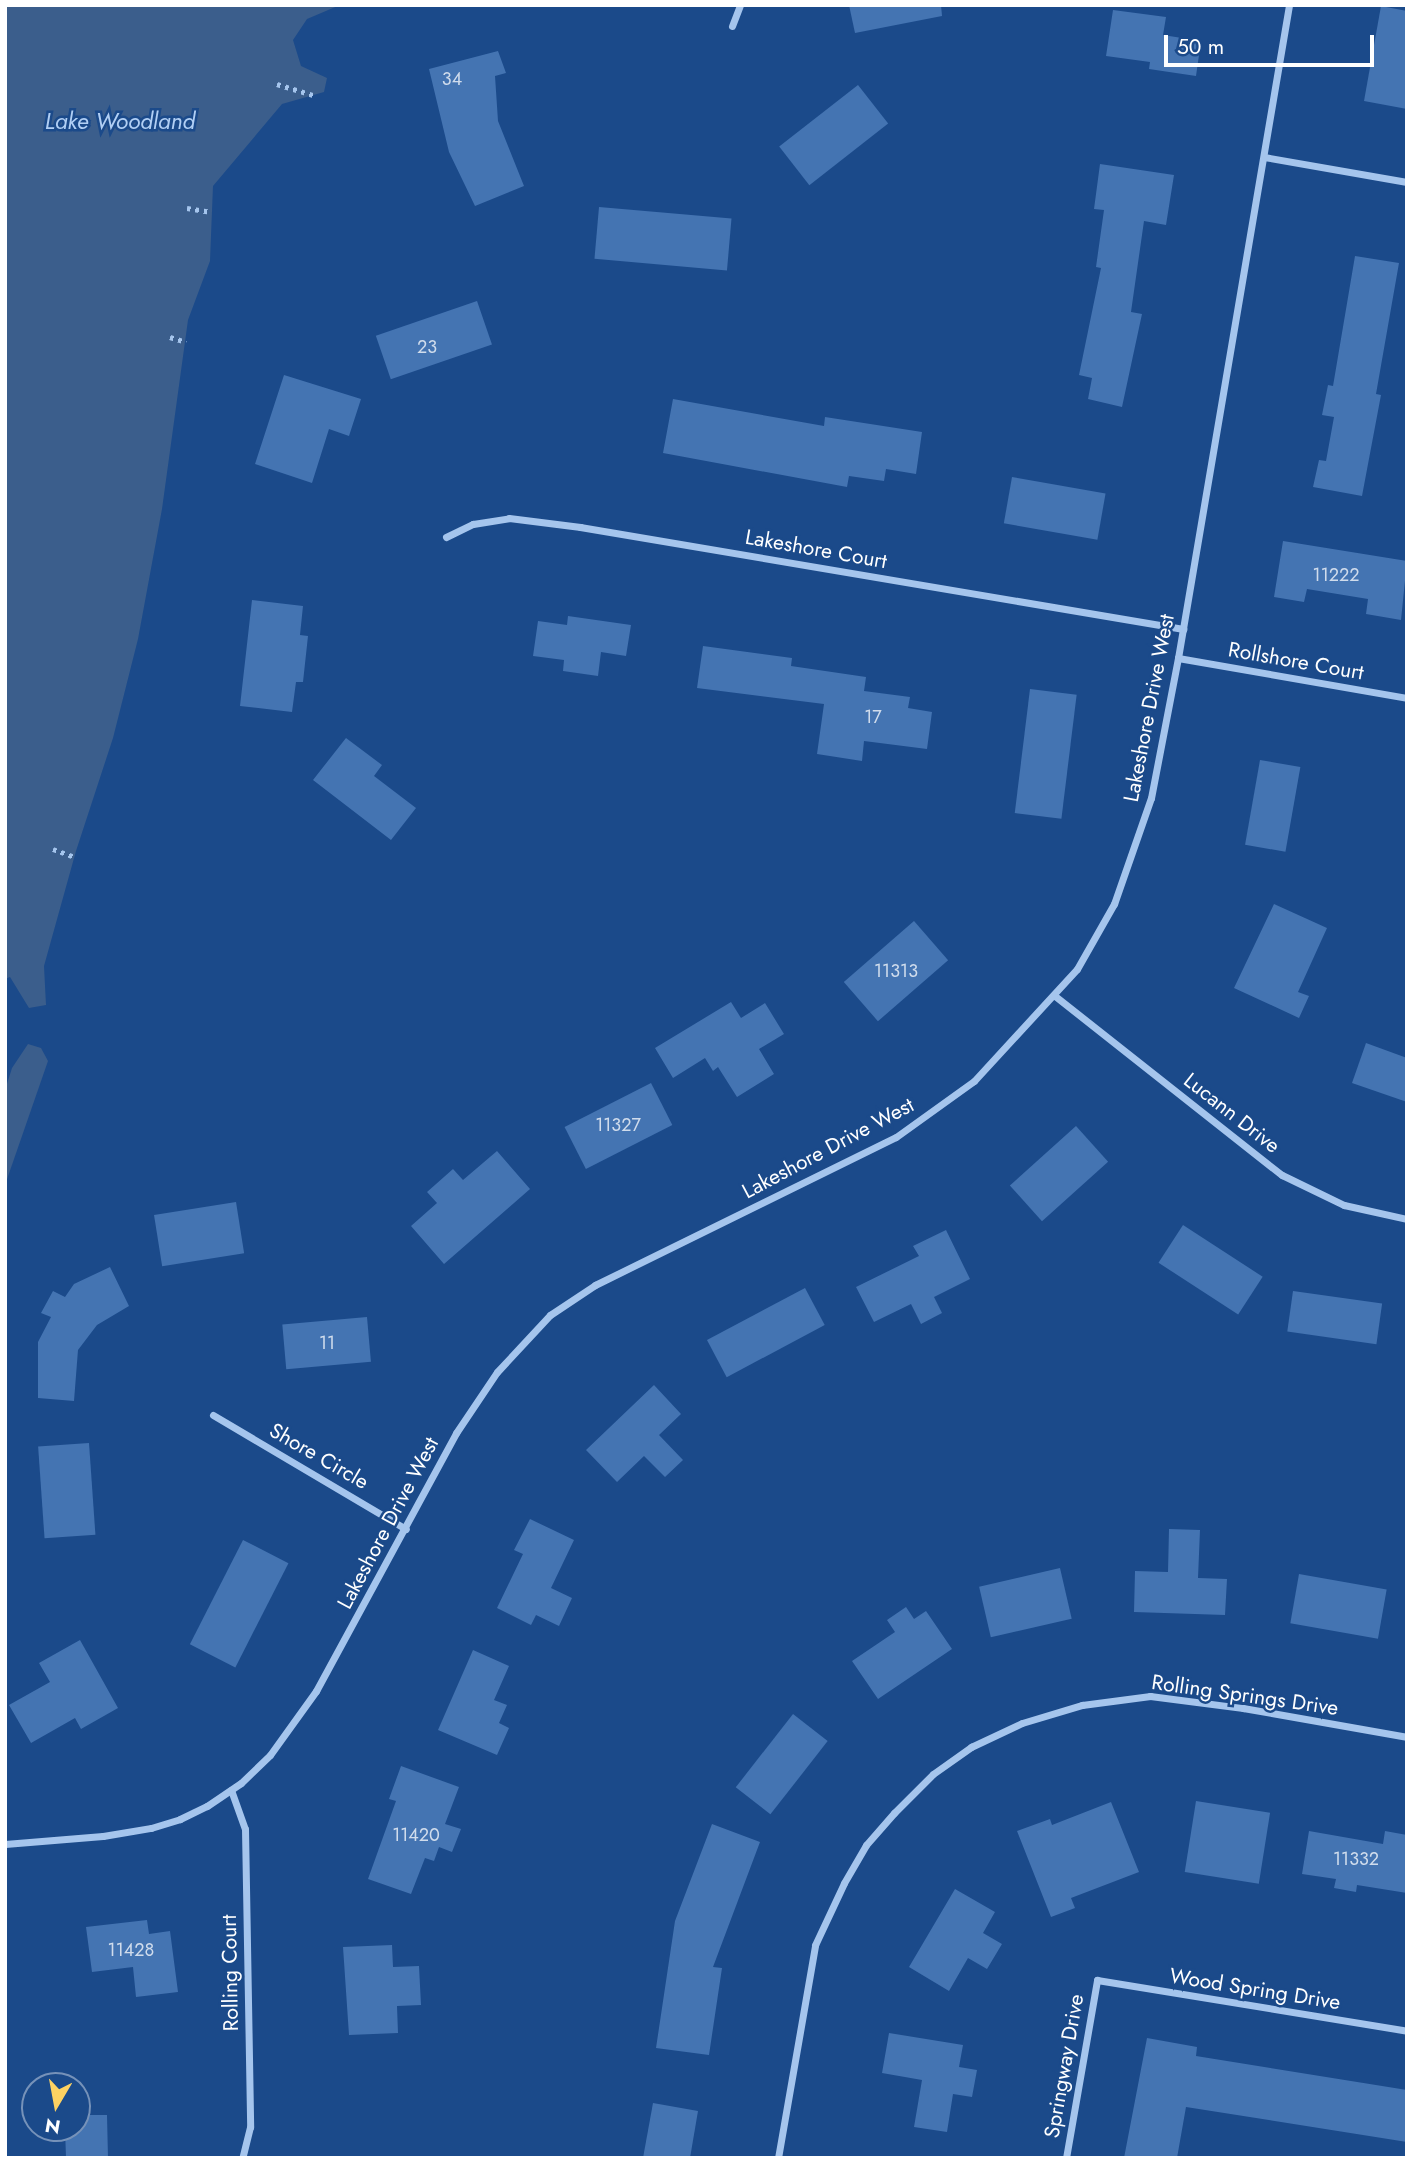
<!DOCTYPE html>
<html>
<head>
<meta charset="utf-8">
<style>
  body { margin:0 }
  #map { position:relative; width:1412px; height:2163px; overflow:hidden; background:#1b4a8a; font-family:Jost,sans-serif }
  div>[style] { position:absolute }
  .water>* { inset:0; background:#3b5e8c }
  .building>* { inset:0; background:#4474b2; transform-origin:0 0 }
  .path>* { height:4.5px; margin-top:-2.25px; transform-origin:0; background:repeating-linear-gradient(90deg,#a5c5ed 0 3.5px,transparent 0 8.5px) }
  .street>* { height:7px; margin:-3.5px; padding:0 3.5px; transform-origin:3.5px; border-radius:3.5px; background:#a5c5ed }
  span { translate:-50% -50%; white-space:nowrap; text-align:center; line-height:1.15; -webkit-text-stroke:5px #1b4a8a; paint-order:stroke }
  .number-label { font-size:18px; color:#d0dcec }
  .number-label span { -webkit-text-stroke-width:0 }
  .street-label { font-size:21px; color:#fff }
  .water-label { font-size:23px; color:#b1cff4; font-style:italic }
  .frame { position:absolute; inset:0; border:7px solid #fff; pointer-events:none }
  .north { position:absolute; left:21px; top:2072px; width:70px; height:70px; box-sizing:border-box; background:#1b4a8a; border:2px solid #7692b9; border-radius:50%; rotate:190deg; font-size:19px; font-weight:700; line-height:28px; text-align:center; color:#fff }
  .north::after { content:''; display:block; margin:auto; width:24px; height:32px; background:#fed262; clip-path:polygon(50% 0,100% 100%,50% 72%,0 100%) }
  .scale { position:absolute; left:1164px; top:35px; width:210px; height:32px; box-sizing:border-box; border:4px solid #fff; border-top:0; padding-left:9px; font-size:21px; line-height:24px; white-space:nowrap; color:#fff; -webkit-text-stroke:5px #1b4a8a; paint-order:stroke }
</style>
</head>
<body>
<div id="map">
  <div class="water">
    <i style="clip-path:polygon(5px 5px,340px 5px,307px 19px,293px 40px,301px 66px,327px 78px,324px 92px,282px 104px,213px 186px,210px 261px,188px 320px,162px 509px,138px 639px,113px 738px,76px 851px,44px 966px,46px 1005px,29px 1008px,10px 977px,5px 979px)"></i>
    <i style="clip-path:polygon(28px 1044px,41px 1048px,48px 1061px,5px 1185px,5px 1090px,12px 1068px)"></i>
  </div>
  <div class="building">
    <i style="clip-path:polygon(849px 5px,941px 5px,942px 16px,855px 33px)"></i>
    <i style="clip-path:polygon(1381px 6px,1407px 11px,1407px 109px,1364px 101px)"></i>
    <i style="clip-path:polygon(1113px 10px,1166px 17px,1163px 35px,1201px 41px,1196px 76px,1149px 69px,1150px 62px,1106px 56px)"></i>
    <i style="clip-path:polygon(498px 51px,506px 73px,495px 76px,498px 121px,524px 186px,475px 206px,449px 152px,429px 69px)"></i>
    <i style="left:858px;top:85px;width:49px;height:100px;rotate:52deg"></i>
    <i style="clip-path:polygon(1100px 164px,1174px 175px,1166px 225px,1144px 221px,1131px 312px,1142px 314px,1122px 407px,1088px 399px,1092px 378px,1079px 375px,1101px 268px,1096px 267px,1104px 210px,1094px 209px)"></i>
    <i style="left:599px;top:207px;width:133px;height:52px;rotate:5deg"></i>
    <i style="clip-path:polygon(1355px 256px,1399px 263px,1376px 394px,1381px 395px,1362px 496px,1313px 487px,1319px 460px,1326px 461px,1334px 417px,1322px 415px,1328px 385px,1333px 386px)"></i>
    <i style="left:477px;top:301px;width:46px;height:107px;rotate:71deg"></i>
    <i style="clip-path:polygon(284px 375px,361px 399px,349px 436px,329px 429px,312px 483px,255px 464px)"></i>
    <i style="clip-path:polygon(673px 399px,824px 426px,825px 417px,922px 432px,916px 474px,886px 469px,884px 481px,849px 476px,847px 487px,663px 453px)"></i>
    <i style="left:1012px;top:477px;width:95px;height:47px;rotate:10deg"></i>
    <i style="clip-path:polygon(1283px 541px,1407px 561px,1401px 620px,1366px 614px,1368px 599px,1307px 589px,1304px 602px,1274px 597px)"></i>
    <i style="clip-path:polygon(252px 600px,303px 606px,300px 635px,308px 636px,303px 682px,296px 682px,292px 712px,240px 706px)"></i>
    <i style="clip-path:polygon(568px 616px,631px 625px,626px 656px,601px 652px,598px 676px,563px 671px,564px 660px,533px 656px,538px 621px,567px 625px)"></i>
    <i style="clip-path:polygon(703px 646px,792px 658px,791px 666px,866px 677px,864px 691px,910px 697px,908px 708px,932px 712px,927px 749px,864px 741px,862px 761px,817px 754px,824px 704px,697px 688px)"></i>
    <i style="left:1030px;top:689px;width:47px;height:125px;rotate:7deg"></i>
    <i style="clip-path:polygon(346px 738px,382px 765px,374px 776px,416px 808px,391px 840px,313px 780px)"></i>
    <i style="left:1260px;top:760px;width:41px;height:86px;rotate:10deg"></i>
    <i style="clip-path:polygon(1274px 904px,1327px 928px,1298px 992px,1309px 996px,1299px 1018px,1234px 988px)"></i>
    <i style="left:914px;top:921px;width:52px;height:93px;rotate:49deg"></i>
    <i style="clip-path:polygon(731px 1002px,741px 1018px,765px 1003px,784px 1034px,759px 1049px,774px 1074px,737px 1097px,718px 1067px,713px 1071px,705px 1058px,673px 1078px,655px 1048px)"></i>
    <i style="clip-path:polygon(1366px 1043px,1407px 1058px,1407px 1102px,1352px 1083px)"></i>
    <i style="left:651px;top:1083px;width:47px;height:97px;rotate:63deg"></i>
    <i style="left:1076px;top:1126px;width:48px;height:89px;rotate:48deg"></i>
    <i style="clip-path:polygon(497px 1151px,530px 1189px,444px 1264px,411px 1226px,437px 1203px,427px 1192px,453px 1169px,463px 1180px)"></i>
    <i style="left:236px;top:1202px;width:52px;height:83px;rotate:81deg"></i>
    <i style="left:1183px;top:1225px;width:95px;height:45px;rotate:33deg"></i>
    <i style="clip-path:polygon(946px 1230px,970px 1279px,934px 1297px,942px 1313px,921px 1324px,911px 1304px,874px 1322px,856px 1287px,919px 1256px,913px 1246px)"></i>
    <i style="clip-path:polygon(110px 1267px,129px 1306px,97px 1325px,78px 1350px,74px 1401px,38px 1398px,38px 1342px,51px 1317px,41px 1313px,53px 1291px,65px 1297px,74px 1284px)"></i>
    <i style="left:805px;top:1288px;width:42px;height:111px;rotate:62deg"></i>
    <i style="left:1293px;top:1291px;width:90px;height:41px;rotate:8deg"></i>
    <i style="left:367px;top:1317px;width:45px;height:85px;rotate:85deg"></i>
    <i style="clip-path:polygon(654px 1385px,681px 1414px,659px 1435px,683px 1460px,665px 1477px,644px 1456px,617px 1482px,586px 1450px)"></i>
    <i style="left:89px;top:1443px;width:92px;height:51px;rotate:86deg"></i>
    <i style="clip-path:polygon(530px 1519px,574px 1540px,551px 1588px,572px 1598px,559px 1626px,536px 1615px,531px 1625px,497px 1608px,523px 1554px,514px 1550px)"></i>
    <i style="clip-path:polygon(1169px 1529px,1200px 1530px,1198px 1578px,1227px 1579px,1225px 1615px,1134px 1612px,1135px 1571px,1168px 1572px)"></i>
    <i style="left:243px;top:1540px;width:51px;height:117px;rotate:27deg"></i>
    <i style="left:1060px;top:1568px;width:52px;height:83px;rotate:77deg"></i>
    <i style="left:1299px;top:1574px;width:89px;height:50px;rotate:10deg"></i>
    <i style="clip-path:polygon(906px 1607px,914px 1619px,926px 1611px,952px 1649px,878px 1699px,852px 1661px,895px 1632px,887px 1620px)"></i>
    <i style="clip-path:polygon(80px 1640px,118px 1708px,81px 1729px,75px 1718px,31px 1743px,9px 1705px,50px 1682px,39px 1663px)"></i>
    <i style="clip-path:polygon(473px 1650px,509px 1666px,494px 1700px,507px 1705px,499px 1723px,509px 1728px,497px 1755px,438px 1730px)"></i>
    <i style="left:793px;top:1714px;width:44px;height:93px;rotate:38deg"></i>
    <i style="clip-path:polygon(401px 1766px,459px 1787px,445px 1824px,461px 1829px,452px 1852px,439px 1847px,434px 1861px,425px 1858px,411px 1894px,368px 1879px,396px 1801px,389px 1799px)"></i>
    <i style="left:1196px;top:1801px;width:75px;height:72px;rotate:9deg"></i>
    <i style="clip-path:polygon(1111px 1802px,1139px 1872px,1071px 1898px,1075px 1908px,1051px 1917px,1017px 1831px,1050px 1819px,1052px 1825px)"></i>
    <i style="clip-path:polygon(712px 1824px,760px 1842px,713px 1967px,722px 1968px,709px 2055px,656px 2048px,675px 1921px)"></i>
    <i style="clip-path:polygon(1309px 1831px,1383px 1844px,1385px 1831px,1407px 1835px,1407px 1893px,1357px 1885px,1356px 1892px,1334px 1888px,1336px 1879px,1302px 1874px)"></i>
    <i style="clip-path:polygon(955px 1889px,995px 1912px,983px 1933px,1002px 1944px,987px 1969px,968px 1958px,949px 1991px,909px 1967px)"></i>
    <i style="clip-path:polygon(147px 1920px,149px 1934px,170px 1931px,178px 1992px,136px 1997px,133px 1967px,92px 1972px,86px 1927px)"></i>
    <i style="clip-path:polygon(392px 1945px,393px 1967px,419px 1966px,421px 2005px,397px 2006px,398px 2033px,349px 2035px,343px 1947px)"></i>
    <i style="clip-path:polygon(889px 2033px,963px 2045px,959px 2067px,977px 2070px,972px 2097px,953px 2094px,947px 2132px,914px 2127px,922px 2080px,882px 2073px)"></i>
    <i style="clip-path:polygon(1147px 2038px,1197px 2047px,1196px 2056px,1407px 2090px,1407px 2142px,1186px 2107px,1177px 2158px,1124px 2158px)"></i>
    <i style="clip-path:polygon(653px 2103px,698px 2111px,690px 2158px,643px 2158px)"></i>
    <i style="clip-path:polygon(77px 2115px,107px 2115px,108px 2158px,66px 2158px,65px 2128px,77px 2128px)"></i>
  </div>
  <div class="path">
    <i style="left:277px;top:84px;width:39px;rotate:17deg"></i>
    <i style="left:187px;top:208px;width:25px;rotate:9deg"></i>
    <i style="left:170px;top:337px;width:17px;rotate:17deg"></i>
    <i style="left:53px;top:849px;width:23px;rotate:20deg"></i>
  </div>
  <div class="street">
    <i style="left:732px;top:26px;width:22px;rotate:-69deg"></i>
    <i style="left:1264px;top:157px;width:145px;rotate:9.9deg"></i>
    <i style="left:446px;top:537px;width:30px;rotate:-26deg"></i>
    <i style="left:473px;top:524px;width:36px;rotate:-9deg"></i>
    <i style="left:509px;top:518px;width:72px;rotate:7.2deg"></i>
    <i style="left:580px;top:527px;width:612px;rotate:9.6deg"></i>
    <i style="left:1178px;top:658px;width:232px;rotate:9.9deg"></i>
    <i style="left:1055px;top:996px;width:289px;rotate:38.3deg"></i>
    <i style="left:1282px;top:1175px;width:69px;rotate:25.8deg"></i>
    <i style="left:1344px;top:1205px;width:65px;rotate:12.5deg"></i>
    <i style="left:213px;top:1415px;width:224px;rotate:30.6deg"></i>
    <i style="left:231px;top:1790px;width:41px;rotate:70.3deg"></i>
    <i style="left:245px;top:1829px;width:298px;rotate:89deg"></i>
    <i style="left:250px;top:2127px;width:32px;rotate:104deg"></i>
    <i style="left:5px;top:1844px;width:98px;rotate:-4.7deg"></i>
    <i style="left:103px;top:1836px;width:49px;rotate:-9.5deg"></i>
    <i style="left:151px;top:1828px;width:30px;rotate:-17deg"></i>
    <i style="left:180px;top:1819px;width:30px;rotate:-26deg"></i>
    <i style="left:207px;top:1806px;width:41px;rotate:-34.1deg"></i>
    <i style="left:241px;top:1783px;width:40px;rotate:-44deg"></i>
    <i style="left:270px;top:1755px;width:79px;rotate:-54.3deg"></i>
    <i style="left:316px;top:1691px;width:294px;rotate:-61.5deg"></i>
    <i style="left:456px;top:1433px;width:73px;rotate:-56.1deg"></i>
    <i style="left:497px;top:1372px;width:78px;rotate:-47.1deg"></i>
    <i style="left:550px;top:1315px;width:54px;rotate:-33.7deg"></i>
    <i style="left:595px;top:1285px;width:335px;rotate:-26.2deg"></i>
    <i style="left:896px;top:1137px;width:96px;rotate:-35.7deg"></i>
    <i style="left:974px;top:1081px;width:152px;rotate:-47.4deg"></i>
    <i style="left:1077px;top:969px;width:75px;rotate:-60.4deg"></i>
    <i style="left:1114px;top:904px;width:112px;rotate:-70.8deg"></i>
    <i style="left:1151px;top:798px;width:143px;rotate:-79.1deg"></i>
    <i style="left:1178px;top:658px;width:662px;rotate:-80.35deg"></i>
    <i style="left:778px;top:2158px;width:216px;rotate:-80.1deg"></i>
    <i style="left:815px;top:1945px;width:68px;rotate:-64.9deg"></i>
    <i style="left:844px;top:1883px;width:44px;rotate:-59.9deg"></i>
    <i style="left:866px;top:1845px;width:43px;rotate:-48.8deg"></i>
    <i style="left:894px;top:1813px;width:55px;rotate:-45deg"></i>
    <i style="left:933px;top:1774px;width:47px;rotate:-35.4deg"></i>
    <i style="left:971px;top:1747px;width:56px;rotate:-25.2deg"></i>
    <i style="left:1022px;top:1723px;width:63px;rotate:-16.7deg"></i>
    <i style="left:1082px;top:1705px;width:69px;rotate:-7.5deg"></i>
    <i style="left:1150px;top:1696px;width:94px;rotate:7.4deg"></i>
    <i style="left:1243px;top:1708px;width:167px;rotate:10deg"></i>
    <i style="left:1066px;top:2158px;width:181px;rotate:-80.1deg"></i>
    <i style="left:1097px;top:1980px;width:314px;rotate:9.3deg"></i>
  </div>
  <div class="number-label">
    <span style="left:452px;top:79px">34</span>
    <span style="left:427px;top:347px">23</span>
    <span style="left:1336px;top:575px">11222</span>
    <span style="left:873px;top:717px">17</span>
    <span style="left:896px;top:971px">11313</span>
    <span style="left:618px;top:1125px">11327</span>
    <span style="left:327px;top:1343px">11</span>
    <span style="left:416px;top:1835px">11420</span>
    <span style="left:1356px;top:1859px">11332</span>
    <span style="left:131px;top:1950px">11428</span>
  </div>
  <div class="street-label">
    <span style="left:816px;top:549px;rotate:10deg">Lakeshore Court</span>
    <span style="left:1296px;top:661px;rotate:10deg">Rollshore Court</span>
    <span style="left:1149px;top:708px;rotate:-79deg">Lakeshore Drive West</span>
    <span style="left:1232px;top:1113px;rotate:38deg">Lucann Drive</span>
    <span style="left:828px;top:1148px;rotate:-28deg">Lakeshore Drive West</span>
    <span style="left:319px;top:1456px;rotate:30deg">Shore Circle</span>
    <span style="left:388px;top:1523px;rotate:-62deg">Lakeshore Drive West</span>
    <span style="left:1245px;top:1695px;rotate:8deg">Rolling Springs Drive</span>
    <span style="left:230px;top:1973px;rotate:-91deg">Rolling Court</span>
    <span style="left:1255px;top:1989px;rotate:9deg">Wood Spring Drive</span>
    <span style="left:1064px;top:2066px;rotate:-80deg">Springway Drive</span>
  </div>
  <div class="water-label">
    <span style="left:120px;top:121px">Lake Woodland</span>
  </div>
  <div class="frame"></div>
  <div class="north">N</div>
  <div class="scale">50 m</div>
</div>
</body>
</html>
